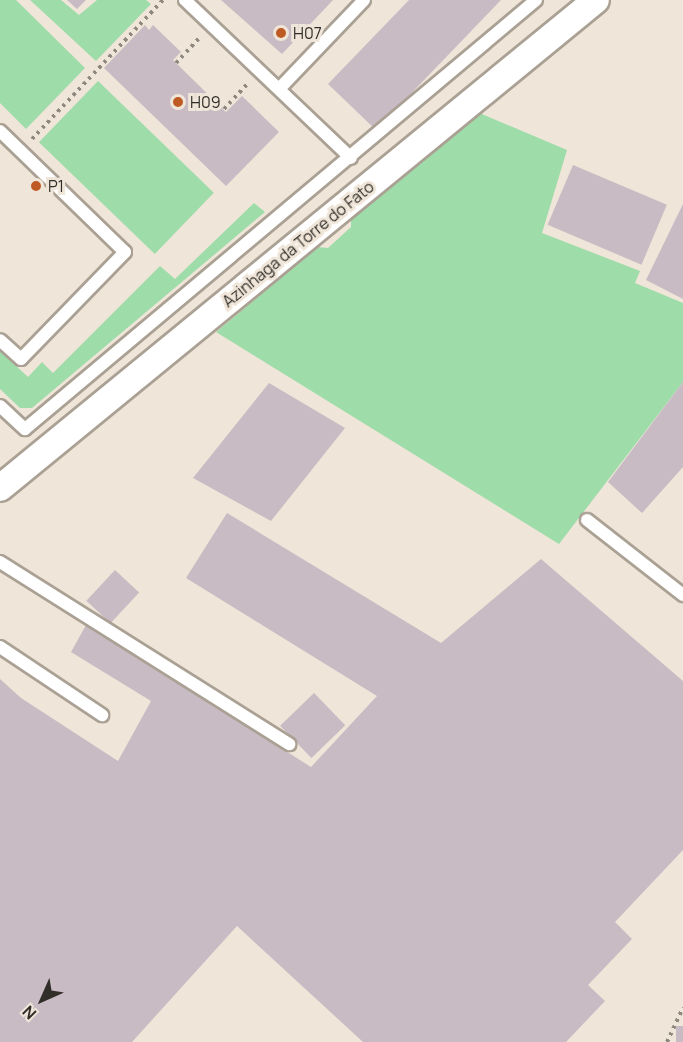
<!DOCTYPE html>
<html>
<head>
<meta charset="utf-8">
<style>
  body { margin:0 }
  #map { position:relative; width:683px; height:1042px; overflow:hidden; background:#efe5d8; font-family:Manrope,sans-serif }
  div>[style] { position:absolute }
  .green>* { inset:0; background:#9edca9; transform-origin:0 0 }
  .building>* { inset:0; background:#c9bbc4; transform-origin:0 0 }
  .path>* { height:4px; margin-top:-2px; transform-origin:0; background:repeating-linear-gradient(90deg,#8f887f 0 3px,transparent 0 7.5px) }
  .roads { filter:drop-shadow(2px 0 #aaa194) drop-shadow(-2px 0 #aaa194) drop-shadow(0 2px #aaa194) drop-shadow(0 -2px #aaa194) }
  .service>* { height:12px; margin:-6px; padding:0 6px; transform-origin:6px; border-radius:6px; background:#fff }
  .minor>* { height:26px; margin:-13px; padding:0 13px; transform-origin:13px; border-radius:13px; background:#fff }
  .dots>* { width:16px; height:16px; translate:-50% -50%; box-sizing:border-box; border:3px solid #efe5d8; border-radius:50% }
  span { translate:-50% -50%; white-space:nowrap; text-align:center; line-height:1.15; -webkit-text-stroke:6px #efe5d8; paint-order:stroke }
  .poi-label { font-size:16px; color:#312e29 }
  .left { translate:0 -50%; text-align:left }
  .street-label { font-size:16px; color:#312e29 }
  .north { position:absolute; left:12px; top:970px; width:60px; height:60px; -webkit-text-stroke:4px #efe5d8; paint-order:stroke; rotate:225deg; font-size:16px; font-weight:700; line-height:24px; text-align:center; color:#312e29 }
  .north::after { content:''; display:block; margin:auto; width:21px; height:27px; background:#312e29; clip-path:polygon(50% 0,100% 100%,50% 72%,0 100%) }
</style>
</head>
<body>
<div id="map">
  <div class="green">
    <i style="clip-path:polygon(0 0,16px 0,85px 68px,26px 129px,0 103px)"></i>
    <i style="clip-path:polygon(30px 0,61px 0,79px 15px,97px 0,146px 0,151px 4px,96px 61px)"></i>
    <i style="left:98px;top:81px;width:161px;height:85px;rotate:44deg"></i>
    <i style="clip-path:polygon(477px 112px,567px 150px,542px 233px,640px 271px,635px 283px,683px 303px,683px 382px,559px 544px,216px 332px,318px 247px,328px 248px,351px 227px,351px 218px)"></i>
    <i style="clip-path:polygon(254px 203px,265px 212px,32px 408px,20px 408px,0 389px,0 351px,28px 377px,42px 362px,53px 373px,160px 266px,175px 279px)"></i>
  </div>
  <div class="building">
    <i style="clip-path:polygon(67px 0,86px 0,77px 9px)"></i>
    <i style="clip-path:polygon(221px 0,333px 0,282px 54px)"></i>
    <i style="clip-path:polygon(409px 0,501px 0,376px 130px,328px 84px)"></i>
    <i style="clip-path:polygon(145px 25px,149px 30px,153px 25px,181px 52px,173px 60px,226px 112px,242px 96px,279px 132px,226px 186px,104px 68px)"></i>
    <i style="left:573px;top:165px;width:102px;height:65px;rotate:23deg"></i>
    <i style="clip-path:polygon(683px 204px,683px 299px,646px 280px)"></i>
    <i style="clip-path:polygon(683px 382px,683px 467px,642px 513px,608px 482px)"></i>
    <i style="clip-path:polygon(269px 383px,345px 428px,271px 521px,193px 478px)"></i>
    <i style="clip-path:polygon(227px 513px,441px 643px,541px 559px,683px 681px,683px 850px,615px 922px,632px 939px,588px 985px,605px 1001px,566px 1042px,363px 1042px,237px 926px,132px 1042px,0 1042px,0 679px,21px 698px,118px 761px,151px 701px,71px 652px,86px 625px,311px 767px,377px 696px,186px 578px)"></i>
    <i style="left:115px;top:570px;width:33px;height:42px;rotate:43deg"></i>
    <i style="left:314px;top:693px;width:45px;height:47px;rotate:46deg"></i>
    <i style="left:676px;top:1026px;width:7px;height:16px"></i>
  </div>
  <div class="path">
    <i style="left:176px;top:63px;width:34px;rotate:-47deg"></i>
    <i style="left:224px;top:109px;width:35px;rotate:-47deg"></i>
    <i style="left:32px;top:139px;width:191px;rotate:-46.7deg"></i>
    <i style="left:667px;top:1042px;width:38px;rotate:-65deg"></i>
  </div>
  <div class="roads">
    <div class="service">
      <i style="left:185px;top:0;width:229px;rotate:43.6deg"></i>
      <i style="left:279px;top:89px;width:123px;rotate:-46.3deg"></i>
      <i style="left:0;top:131px;width:174px;rotate:44.1deg"></i>
      <i style="left:125px;top:252px;width:149px;rotate:134.2deg"></i>
      <i style="left:21px;top:359px;width:28px;rotate:-138deg"></i>
      <i style="left:0;top:406px;width:34px;rotate:43deg"></i>
      <i style="left:25px;top:429px;width:667px;rotate:-40.01deg"></i>
      <i style="left:587px;top:520px;width:122px;rotate:38deg"></i>
      <i style="left:0;top:562px;width:342px;rotate:32.2deg"></i>
      <i style="left:0;top:647px;width:123px;rotate:33.7deg"></i>
    </div>
    <div class="minor">
      <i style="left:0;top:488px;width:770px;rotate:-39.31deg"></i>
    </div>
  </div>
  <div class="dots">
    <i style="left:281px;top:33px;background:#be5a24"></i>
    <i style="left:178px;top:102px;background:#be5a24"></i>
    <i style="left:36px;top:186px;background:#be5a24"></i>
  </div>
  <div class="poi-label">
    <span class="left" style="left:293px;top:33px">H07</span>
    <span class="left" style="left:190px;top:102px">H09</span>
    <span class="left" style="left:48px;top:186px">P1</span>
  </div>
  <div class="street-label">
    <span style="left:298px;top:244px;rotate:-39deg">Azinhaga da Torre do Fato</span>
  </div>
  <div class="north">N</div>
</div>
</body>
</html>
